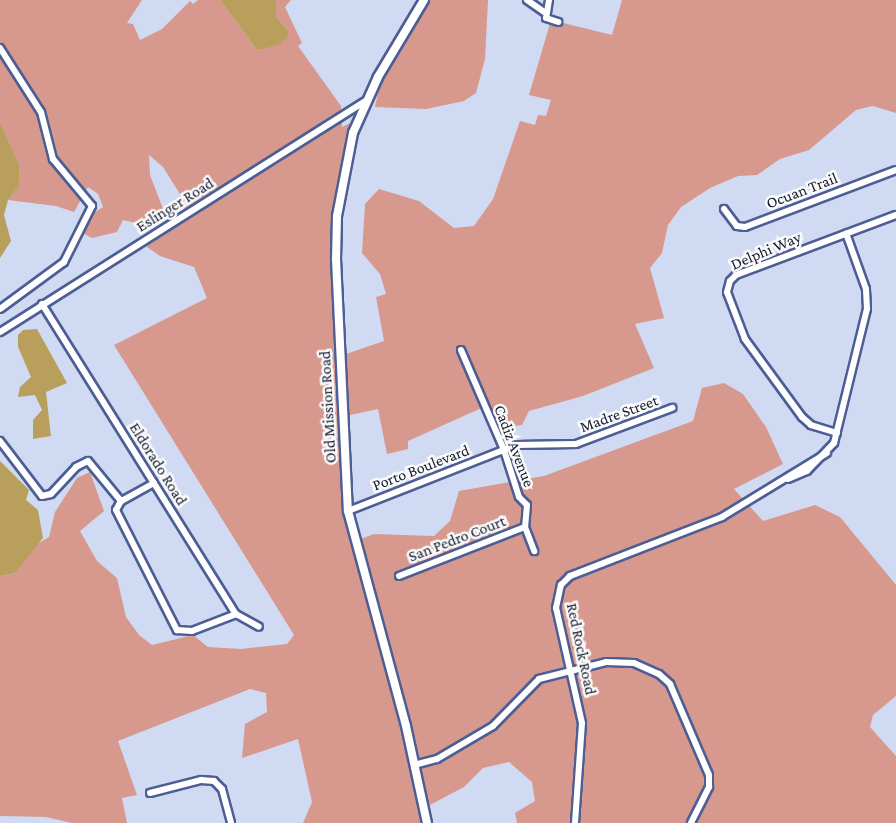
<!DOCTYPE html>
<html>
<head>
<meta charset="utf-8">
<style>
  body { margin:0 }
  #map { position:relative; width:896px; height:823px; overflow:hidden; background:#d1daf3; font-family:"Crimson Pro",serif }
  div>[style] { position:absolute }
  .green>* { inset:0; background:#d7988e }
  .water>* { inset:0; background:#b89f5c }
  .roads { filter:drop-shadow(2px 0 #4c5e94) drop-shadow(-2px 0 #4c5e94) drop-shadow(0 2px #4c5e94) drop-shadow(0 -2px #4c5e94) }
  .street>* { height:6px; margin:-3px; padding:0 3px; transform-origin:3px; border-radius:3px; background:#fff }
  .secondary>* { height:8px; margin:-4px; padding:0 4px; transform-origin:4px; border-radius:4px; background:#fff }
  span { translate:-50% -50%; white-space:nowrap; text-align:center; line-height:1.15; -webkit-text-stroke:5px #fbfbfb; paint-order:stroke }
  .street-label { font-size:16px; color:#141b31 }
</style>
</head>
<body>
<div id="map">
  <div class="green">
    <i style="clip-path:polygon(0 0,142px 0,127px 23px,133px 24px,140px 40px,162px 29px,190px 1px,193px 4px,198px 0,220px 0,257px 50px,288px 31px,276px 16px,274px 5px,276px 0,291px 0,285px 7px,302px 43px,298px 46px,341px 106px,342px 127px,352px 122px,335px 216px,342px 469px,379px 645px,424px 823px,303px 823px,312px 802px,298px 739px,242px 758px,245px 724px,267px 712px,266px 693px,250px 689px,118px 741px,137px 795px,122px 798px,127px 823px,72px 823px,46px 817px,0 816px,0 576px,15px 573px,34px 546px,49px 537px,55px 512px,77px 478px,90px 472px,104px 511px,80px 531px,97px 561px,117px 578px,126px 617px,139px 635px,152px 645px,193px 635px,208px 647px,241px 649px,287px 644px,294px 635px,114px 345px,207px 298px,194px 267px,160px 256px,147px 247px,155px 231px,185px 213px,180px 194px,163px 167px,149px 155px,150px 175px,163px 209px,158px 220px,144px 225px,123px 220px,117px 232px,92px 238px,81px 232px,82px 220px,103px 207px,98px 194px,88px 187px,74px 212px,56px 206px,8px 200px,20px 185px,19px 166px,0 122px)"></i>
    <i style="clip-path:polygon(427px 0,488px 0,485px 59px,476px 93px,464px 101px,426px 109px,375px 107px,382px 73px)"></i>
    <i style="clip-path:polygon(622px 0,896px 0,896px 113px,873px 106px,856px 110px,809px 150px,780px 159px,757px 175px,738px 176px,710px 188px,681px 207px,668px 225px,662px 253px,650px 268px,664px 318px,635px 324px,654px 368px,583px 396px,529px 411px,522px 425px,500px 428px,486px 406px,408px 441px,408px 449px,387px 454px,378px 409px,346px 416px,343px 355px,384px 341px,376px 297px,386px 294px,380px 274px,362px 253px,365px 204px,379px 189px,419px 201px,454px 228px,474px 226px,493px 199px,520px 121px,535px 125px,538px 115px,546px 116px,551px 100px,529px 95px,551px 20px,612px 35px)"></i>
    <i style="clip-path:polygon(724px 383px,743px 394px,766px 427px,783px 464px,734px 489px,763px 521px,815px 505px,840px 517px,896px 585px,896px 696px,873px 715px,870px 727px,896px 756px,896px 823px,517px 823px,515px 813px,535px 801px,532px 782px,509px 762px,483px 768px,464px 787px,426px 807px,358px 540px,374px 534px,434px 536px,450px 521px,459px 491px,544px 476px,693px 421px,702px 388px)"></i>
  </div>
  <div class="water">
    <i style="clip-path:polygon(220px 0,276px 0,276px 16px,288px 31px,288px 36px,279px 45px,257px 50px)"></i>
    <i style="clip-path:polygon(0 122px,19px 165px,20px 185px,8px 200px,4px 215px,11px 241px,0 258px)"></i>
    <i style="clip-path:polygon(37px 329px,67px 383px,46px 392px,51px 436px,33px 439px,33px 420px,42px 410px,35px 395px,18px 397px,20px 387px,31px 377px,18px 347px,18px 335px,23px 330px)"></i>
    <i style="clip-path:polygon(0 461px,29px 490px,26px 500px,38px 510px,43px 538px,15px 573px,0 576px)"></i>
  </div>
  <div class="roads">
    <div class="street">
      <i style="left:527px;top:0;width:21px;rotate:35deg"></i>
      <i style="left:549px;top:0;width:18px;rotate:99deg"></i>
      <i style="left:546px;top:18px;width:13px;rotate:18deg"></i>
      <i style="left:0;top:48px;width:76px;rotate:57.4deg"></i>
      <i style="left:41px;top:112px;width:49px;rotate:75.7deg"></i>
      <i style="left:53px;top:159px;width:61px;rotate:50.3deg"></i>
      <i style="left:92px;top:206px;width:63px;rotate:116.6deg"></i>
      <i style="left:64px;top:262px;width:79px;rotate:143.7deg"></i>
      <i style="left:724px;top:209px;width:21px;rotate:53deg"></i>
      <i style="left:737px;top:226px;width:8px;rotate:7deg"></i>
      <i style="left:745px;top:227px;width:161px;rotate:-20.7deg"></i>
      <i style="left:42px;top:304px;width:366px;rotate:58deg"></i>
      <i style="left:236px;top:614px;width:26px;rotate:29deg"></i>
      <i style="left:0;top:332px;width:431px;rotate:-32.3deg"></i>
      <i style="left:461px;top:350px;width:109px;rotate:66.7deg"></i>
      <i style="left:504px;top:450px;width:49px;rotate:72.3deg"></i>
      <i style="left:519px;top:497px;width:11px;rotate:45deg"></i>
      <i style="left:527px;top:505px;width:22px;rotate:95deg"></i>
      <i style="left:525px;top:527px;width:26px;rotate:69deg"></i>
      <i style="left:837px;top:433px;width:27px;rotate:-163deg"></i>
      <i style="left:811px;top:425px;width:12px;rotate:-138deg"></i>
      <i style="left:802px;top:417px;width:97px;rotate:-126.2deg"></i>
      <i style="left:745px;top:339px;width:50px;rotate:-111deg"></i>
      <i style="left:727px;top:292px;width:11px;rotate:-75deg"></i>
      <i style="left:730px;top:281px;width:8px;rotate:-45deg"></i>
      <i style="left:736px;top:275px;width:171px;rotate:-20.6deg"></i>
      <i style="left:0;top:441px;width:69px;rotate:52.6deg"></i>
      <i style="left:42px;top:496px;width:9px;rotate:-13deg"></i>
      <i style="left:51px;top:494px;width:37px;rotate:-47deg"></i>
      <i style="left:76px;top:467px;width:13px;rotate:-27deg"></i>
      <i style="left:88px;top:461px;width:52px;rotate:50.5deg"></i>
      <i style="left:788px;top:479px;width:21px;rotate:-23deg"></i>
      <i style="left:807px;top:471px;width:39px;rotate:-46deg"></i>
      <i style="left:834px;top:443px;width:138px;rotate:-76.2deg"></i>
      <i style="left:867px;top:309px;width:20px;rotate:-93deg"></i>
      <i style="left:866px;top:289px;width:59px;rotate:-109.7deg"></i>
      <i style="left:154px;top:483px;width:38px;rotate:151deg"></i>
      <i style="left:121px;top:501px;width:10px;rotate:119deg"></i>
      <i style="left:116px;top:510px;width:135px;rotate:63.1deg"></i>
      <i style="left:177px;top:630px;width:15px;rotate:4deg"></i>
      <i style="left:192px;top:631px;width:47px;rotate:-21.1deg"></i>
      <i style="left:348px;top:511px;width:180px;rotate:-21.4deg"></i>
      <i style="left:516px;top:445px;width:60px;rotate:-1deg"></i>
      <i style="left:576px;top:444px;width:103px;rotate:-20.6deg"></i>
      <i style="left:399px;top:576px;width:135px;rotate:-21.3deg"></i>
      <i style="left:414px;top:765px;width:24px;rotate:-15deg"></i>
      <i style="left:437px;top:759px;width:65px;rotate:-30.5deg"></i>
      <i style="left:493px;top:726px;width:66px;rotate:-45.6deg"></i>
      <i style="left:539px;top:679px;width:69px;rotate:-14.2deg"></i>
      <i style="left:606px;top:662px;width:28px;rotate:2deg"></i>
      <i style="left:634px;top:663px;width:27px;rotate:24deg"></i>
      <i style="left:659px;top:674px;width:15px;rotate:42deg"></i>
      <i style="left:670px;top:684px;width:99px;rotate:66.8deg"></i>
      <i style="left:709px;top:775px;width:12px;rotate:90deg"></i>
      <i style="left:709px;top:787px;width:40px;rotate:116.6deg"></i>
      <i style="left:150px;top:793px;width:53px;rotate:-14.3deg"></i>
      <i style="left:201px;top:780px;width:13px;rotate:4deg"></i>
      <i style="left:214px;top:781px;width:11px;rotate:45deg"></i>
      <i style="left:222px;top:789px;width:35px;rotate:75deg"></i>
      <i style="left:575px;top:823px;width:100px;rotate:-86deg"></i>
      <i style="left:582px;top:723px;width:118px;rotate:-102.7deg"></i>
      <i style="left:556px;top:608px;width:24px;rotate:-78deg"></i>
      <i style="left:561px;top:585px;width:13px;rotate:-45deg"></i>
      <i style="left:570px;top:576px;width:163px;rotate:-21.2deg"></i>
      <i style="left:722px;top:517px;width:123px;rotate:-31.4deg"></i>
    </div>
    <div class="secondary">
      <i style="left:424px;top:0;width:90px;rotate:120.9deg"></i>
      <i style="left:378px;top:77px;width:61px;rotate:114.1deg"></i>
      <i style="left:353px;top:133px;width:85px;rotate:100.9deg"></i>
      <i style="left:337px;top:216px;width:43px;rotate:91.3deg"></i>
      <i style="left:336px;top:259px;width:252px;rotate:87.3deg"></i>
      <i style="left:348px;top:511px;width:223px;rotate:74.9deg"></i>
      <i style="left:406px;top:726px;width:99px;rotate:77.8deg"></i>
    </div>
  </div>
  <div class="street-label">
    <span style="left:802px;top:191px;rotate:-21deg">Ocuan Trail</span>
    <span style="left:175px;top:205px;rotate:-32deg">Eslinger Road</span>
    <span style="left:766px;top:251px;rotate:-23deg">Delphi Way</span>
    <span style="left:328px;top:407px;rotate:-93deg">Old Mission Road</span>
    <span style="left:619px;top:414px;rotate:-20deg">Madre Street</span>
    <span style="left:514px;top:446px;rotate:69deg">Cadiz Avenue</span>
    <span style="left:158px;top:464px;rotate:58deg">Eldorado Road</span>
    <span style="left:421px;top:468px;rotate:-21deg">Porto Boulevard</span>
    <span style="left:457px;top:539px;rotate:-21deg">San Pedro Court</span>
    <span style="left:581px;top:649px;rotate:78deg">Red Rock Road</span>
  </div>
</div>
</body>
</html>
